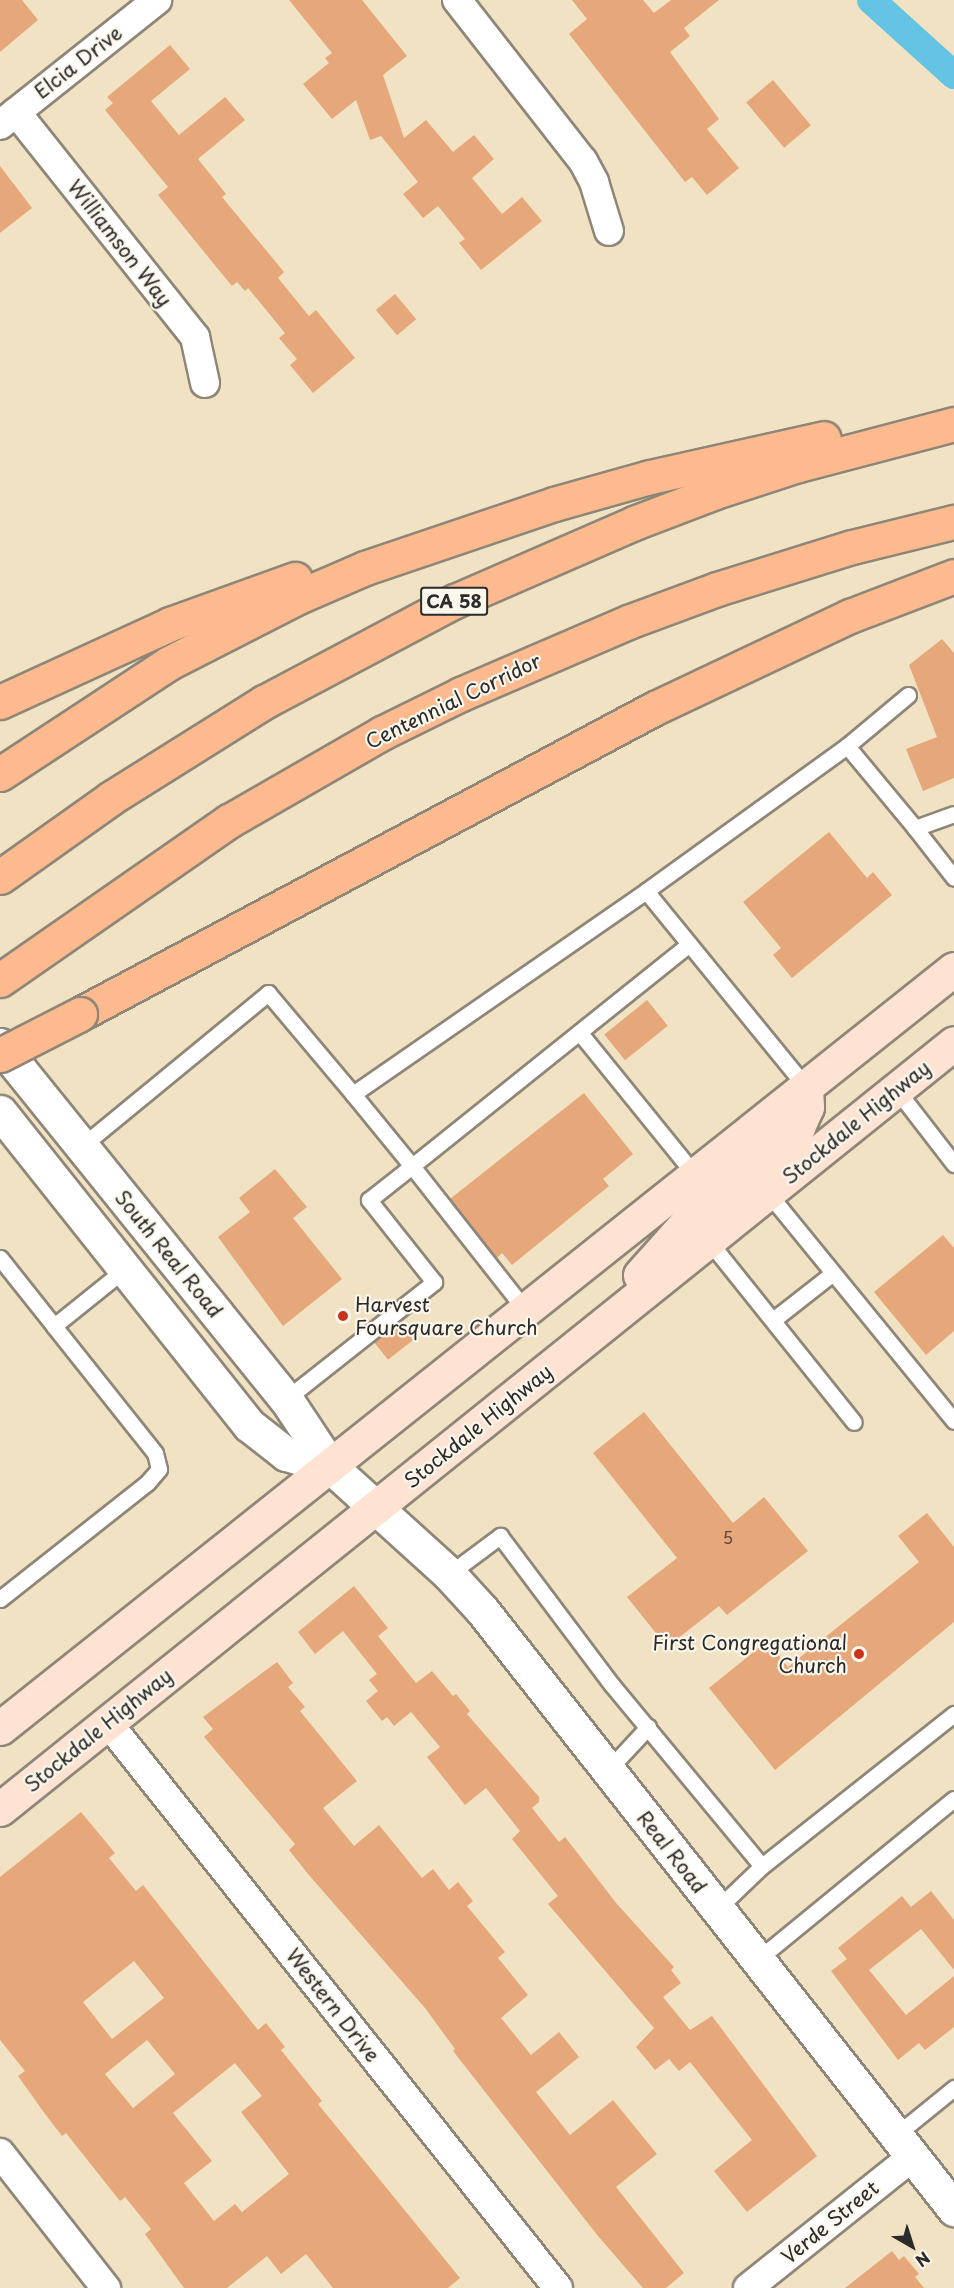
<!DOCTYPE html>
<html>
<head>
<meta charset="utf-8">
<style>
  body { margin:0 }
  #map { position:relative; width:954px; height:2288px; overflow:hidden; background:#f1e2c4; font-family:"Playpen Sans",sans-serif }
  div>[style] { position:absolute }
  .canal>* { height:28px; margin:-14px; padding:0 14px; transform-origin:14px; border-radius:14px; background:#65c3e3 }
  .building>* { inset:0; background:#e6a87b; transform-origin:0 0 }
  .roads { filter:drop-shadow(2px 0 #8e8678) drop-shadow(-2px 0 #8e8678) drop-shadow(0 2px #8e8678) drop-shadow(0 -2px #8e8678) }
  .service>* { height:15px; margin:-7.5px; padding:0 7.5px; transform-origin:7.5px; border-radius:7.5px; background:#fff }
  .minor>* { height:28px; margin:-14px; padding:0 14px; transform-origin:14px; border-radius:14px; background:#fff }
  .tertiary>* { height:33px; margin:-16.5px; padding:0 16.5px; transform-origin:16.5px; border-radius:16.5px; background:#fff }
  .secondary>* { height:33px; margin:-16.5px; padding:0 16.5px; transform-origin:16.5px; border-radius:16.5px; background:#fee3d2 }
  .motorway>* { height:33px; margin:-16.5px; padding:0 16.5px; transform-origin:16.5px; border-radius:16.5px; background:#fcba8e }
  .bridges { filter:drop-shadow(2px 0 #8e8678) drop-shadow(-2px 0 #8e8678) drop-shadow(0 2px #8e8678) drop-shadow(0 -2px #8e8678) }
  .motorway-bridge>* { height:33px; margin:-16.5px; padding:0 16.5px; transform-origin:16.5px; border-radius:16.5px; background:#fcba8e }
  .dots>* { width:16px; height:16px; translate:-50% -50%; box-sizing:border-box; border:3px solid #fbf7ec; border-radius:50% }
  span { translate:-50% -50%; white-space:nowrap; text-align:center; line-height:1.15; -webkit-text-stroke:4.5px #fbf7ec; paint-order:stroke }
  .number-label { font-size:16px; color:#5a4a3f }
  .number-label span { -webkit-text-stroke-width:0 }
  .shield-label span { padding:2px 4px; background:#fbf7ec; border:2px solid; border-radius:4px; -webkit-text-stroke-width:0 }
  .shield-label { font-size:18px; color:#2b2b2b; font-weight:700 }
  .street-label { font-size:20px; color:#2b2b2b }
  .poi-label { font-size:20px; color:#2b2b2b }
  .left { translate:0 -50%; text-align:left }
  .right { translate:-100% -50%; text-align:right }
  .north { position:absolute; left:882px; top:2216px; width:60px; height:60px; -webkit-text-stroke:4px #fbf7ec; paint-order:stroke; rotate:141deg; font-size:16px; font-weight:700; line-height:24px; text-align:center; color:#2b2b2b }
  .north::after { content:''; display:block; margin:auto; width:21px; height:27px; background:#2b2b2b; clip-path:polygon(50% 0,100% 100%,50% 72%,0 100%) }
</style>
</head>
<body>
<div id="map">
  <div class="canal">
    <i style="left:871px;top:0;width:112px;rotate:42.1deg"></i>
  </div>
  <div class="building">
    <i style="clip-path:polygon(0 0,22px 0,38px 20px,0 52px)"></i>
    <i style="clip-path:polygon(289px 0,362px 0,407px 56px,383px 75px,404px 138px,426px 120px,453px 152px,474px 135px,494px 159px,472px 178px,502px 214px,522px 197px,542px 221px,481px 270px,459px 243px,465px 239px,438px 206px,423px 218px,403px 194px,418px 182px,381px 136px,370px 140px,356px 100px,332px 119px,303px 84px,329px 63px,325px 58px,332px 53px)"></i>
    <i style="clip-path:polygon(572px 0,643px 0,654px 13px,671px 0,719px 0,684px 28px,690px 36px,670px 52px,719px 119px,707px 129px,739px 168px,707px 195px,692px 177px,685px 182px,569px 34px,587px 19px)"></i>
    <i style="clip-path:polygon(170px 45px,190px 69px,151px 101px,179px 135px,225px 97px,245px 120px,198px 159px,226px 194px,222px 197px,284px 272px,278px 278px,309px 316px,316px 310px,355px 358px,313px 393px,290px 365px,297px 359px,279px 338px,285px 333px,248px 288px,245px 291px,237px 282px,232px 286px,209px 258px,158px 195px,168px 187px,105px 110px,113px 103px,107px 97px)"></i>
    <i style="left:773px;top:80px;width:59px;height:35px;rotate:50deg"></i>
    <i style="clip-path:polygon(0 166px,32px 208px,0 233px)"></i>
    <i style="left:395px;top:294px;width:33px;height:25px;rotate:50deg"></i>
    <i style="clip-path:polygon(942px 639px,954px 653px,954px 778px,923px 791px,906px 749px,937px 737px,909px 665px)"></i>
    <i style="clip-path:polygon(829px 832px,867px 878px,873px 872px,892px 895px,792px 978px,773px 955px,781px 948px,743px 902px)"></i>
    <i style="left:647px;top:1000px;width:33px;height:55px;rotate:51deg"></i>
    <i style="clip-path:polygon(584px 1093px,633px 1154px,603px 1179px,609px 1186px,512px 1265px,502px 1253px,497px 1258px,450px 1199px)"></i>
    <i style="clip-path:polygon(275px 1169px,307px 1207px,293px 1218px,342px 1279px,283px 1326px,218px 1237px,250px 1212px,239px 1198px)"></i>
    <i style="clip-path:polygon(943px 1235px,954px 1248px,954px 1331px,926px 1355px,874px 1292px)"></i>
    <i style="left:399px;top:1322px;width:23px;height:32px;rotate:52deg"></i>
    <i style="clip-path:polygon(644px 1412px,733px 1523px,764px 1497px,808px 1551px,727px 1615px,719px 1606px,667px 1647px,627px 1597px,677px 1558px,593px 1453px)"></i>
    <i style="clip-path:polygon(927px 1513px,954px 1547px,954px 1622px,775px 1770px,709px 1688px,767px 1641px,788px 1667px,919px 1562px,898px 1536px)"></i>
    <i style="clip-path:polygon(354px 1586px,388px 1628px,378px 1636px,416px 1683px,432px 1671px,453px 1696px,456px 1694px,470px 1711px,467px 1714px,539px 1797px,539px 1802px,532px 1808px,559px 1842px,565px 1837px,617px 1904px,674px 1967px,671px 1970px,681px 1983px,663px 1997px,690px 2030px,712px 2016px,817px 2156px,747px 2212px,714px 2171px,752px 2140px,690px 2062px,679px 2071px,669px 2059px,655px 2070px,636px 2047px,654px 2028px,548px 1904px,558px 1896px,512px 1839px,520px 1831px,486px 1788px,465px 1805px,427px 1757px,440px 1747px,411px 1712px,394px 1726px,387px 1717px,382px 1721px,366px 1701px,378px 1691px,369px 1680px,377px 1674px,343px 1631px,315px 1654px,298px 1632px)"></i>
    <i style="clip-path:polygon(277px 1662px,293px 1683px,288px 1687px,305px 1707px,300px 1711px,357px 1781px,323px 1808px,354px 1846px,379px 1825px,422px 1878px,433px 1869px,449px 1890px,458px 1882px,473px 1901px,467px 1906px,505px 1952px,498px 1958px,528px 1995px,501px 2018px,531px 2055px,559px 2032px,579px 2057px,536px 2092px,570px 2135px,613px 2100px,657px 2154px,616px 2187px,684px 2273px,666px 2288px,643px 2288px,598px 2236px,453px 2051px,455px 2049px,425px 2008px,308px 1874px,289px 1850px,295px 1844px,204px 1737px,213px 1729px,203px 1717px)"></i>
    <i style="clip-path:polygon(evenodd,81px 1812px,115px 1853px,109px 1858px,136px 1891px,143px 1885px,258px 2030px,266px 2023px,285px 2047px,281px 2050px,322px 2101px,318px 2104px,460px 2278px,448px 2288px,333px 2288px,306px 2254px,281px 2274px,267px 2256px,227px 2288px,184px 2288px,145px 2234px,151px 2229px,125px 2197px,120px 2201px,66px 2133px,62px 2136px,45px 2114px,18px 2076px,25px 2071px,0 2040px,0 1877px,81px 1812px,134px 1961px,164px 1998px,112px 2039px,83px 2002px,134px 1961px,81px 1812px,147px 2040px,175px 2074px,133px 2108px,105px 2074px,147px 2040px,81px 1812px,235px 2063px,262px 2096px,241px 2112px,289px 2174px,242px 2212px,235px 2204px,214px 2221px,184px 2183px,212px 2161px,173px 2113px,235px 2063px)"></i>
    <i style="clip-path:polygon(931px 1891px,954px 1920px,954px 1970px,921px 1929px,869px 1970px,906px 2015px,954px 1976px,954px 2027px,925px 2050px,919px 2043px,898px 2060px,831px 1971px,847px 1959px,838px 1948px,902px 1896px,911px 1907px)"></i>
    <i style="clip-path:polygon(892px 2251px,899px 2260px,904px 2256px,919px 2274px,915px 2277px,924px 2288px,845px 2288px)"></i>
  </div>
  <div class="roads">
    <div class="service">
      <i style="left:908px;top:695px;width:80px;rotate:140.1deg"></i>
      <i style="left:847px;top:746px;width:107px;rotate:50.3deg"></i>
      <i style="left:915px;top:828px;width:41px;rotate:-19.7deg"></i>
      <i style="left:915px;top:828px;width:63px;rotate:52deg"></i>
      <i style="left:646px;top:891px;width:248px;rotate:-35.8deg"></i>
      <i style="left:580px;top:1033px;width:183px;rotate:51deg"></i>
      <i style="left:896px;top:1089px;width:95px;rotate:52.3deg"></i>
      <i style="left:353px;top:1094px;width:93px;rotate:50.7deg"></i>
      <i style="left:412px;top:1166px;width:355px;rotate:-38.7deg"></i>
      <i style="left:82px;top:1146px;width:241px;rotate:-39.4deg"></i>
      <i style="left:268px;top:993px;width:132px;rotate:49.9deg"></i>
      <i style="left:353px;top:1094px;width:356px;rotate:-34.7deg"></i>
      <i style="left:646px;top:891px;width:253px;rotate:50.8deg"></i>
      <i style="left:768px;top:1193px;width:294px;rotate:50.8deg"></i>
      <i style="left:708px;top:1240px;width:233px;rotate:51.3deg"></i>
      <i style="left:0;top:1258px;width:87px;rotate:51.5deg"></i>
      <i style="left:54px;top:1326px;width:91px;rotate:-38.8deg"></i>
      <i style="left:773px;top:1320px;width:76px;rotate:-38.1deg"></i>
      <i style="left:286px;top:1399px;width:189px;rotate:-38.3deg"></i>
      <i style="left:434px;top:1282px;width:105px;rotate:-128.4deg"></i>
      <i style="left:369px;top:1200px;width:55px;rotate:-38.3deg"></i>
      <i style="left:412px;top:1166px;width:184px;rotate:51.8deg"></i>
      <i style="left:449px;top:1574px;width:64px;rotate:-36.7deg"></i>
      <i style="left:500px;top:1536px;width:186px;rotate:53.1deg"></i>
      <i style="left:612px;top:1685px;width:235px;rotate:50.4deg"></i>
      <i style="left:0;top:1599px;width:187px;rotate:-38.3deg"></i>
      <i style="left:147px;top:1483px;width:18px;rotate:-49deg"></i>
      <i style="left:159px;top:1469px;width:16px;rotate:-104deg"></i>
      <i style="left:155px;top:1453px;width:162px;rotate:-128.5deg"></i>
      <i style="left:608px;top:1770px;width:59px;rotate:-47.1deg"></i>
      <i style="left:717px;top:1909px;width:62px;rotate:-43.7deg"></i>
      <i style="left:762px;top:1866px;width:245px;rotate:-38.4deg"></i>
      <i style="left:757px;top:1960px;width:254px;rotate:-39.3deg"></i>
      <i style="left:896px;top:2135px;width:75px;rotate:-39deg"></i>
    </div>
    <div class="minor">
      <i style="left:457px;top:0;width:204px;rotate:52deg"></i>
      <i style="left:583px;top:161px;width:24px;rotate:62deg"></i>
      <i style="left:594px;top:182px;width:51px;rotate:73deg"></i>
      <i style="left:16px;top:112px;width:288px;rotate:51.5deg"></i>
      <i style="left:195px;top:337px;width:47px;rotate:77.7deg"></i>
      <i style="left:0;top:125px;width:201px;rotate:-38.5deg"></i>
      <i style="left:108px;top:1723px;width:722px;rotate:51.46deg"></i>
      <i style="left:0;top:2153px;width:172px;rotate:51.9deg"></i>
      <i style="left:748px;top:2288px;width:210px;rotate:-38.6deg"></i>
    </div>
    <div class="tertiary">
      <i style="left:0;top:1045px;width:455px;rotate:51.1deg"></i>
      <i style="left:286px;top:1399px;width:82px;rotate:56.5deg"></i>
      <i style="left:331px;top:1467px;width:159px;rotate:42.2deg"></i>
      <i style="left:449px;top:1574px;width:49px;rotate:47.5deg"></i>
      <i style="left:482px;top:1610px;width:763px;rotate:51.76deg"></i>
      <i style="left:0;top:1112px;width:400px;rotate:51.5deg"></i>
      <i style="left:249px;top:1425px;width:47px;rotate:38.1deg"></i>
      <i style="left:286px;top:1454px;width:47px;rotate:16.1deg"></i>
    </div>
    <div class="secondary">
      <i style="left:640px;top:1275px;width:75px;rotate:-48.2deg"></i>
      <i style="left:690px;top:1219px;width:142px;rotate:-40.4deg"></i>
      <i style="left:798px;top:1127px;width:22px;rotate:-66deg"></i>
      <i style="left:807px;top:1107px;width:20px;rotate:-93deg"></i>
      <i style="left:0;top:1728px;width:1219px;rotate:-38.51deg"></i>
      <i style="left:0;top:1809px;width:1223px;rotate:-38.76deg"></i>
    </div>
    <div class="motorway">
      <i style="left:0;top:702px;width:187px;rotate:-24.6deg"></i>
      <i style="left:170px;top:624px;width:133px;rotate:-19.8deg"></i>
      <i style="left:0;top:774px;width:202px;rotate:-33.3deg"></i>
      <i style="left:169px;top:663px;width:145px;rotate:-27.1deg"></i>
      <i style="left:298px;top:597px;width:73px;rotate:-23.4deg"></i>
      <i style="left:365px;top:568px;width:200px;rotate:-18.7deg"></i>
      <i style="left:554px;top:504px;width:100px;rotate:-15.7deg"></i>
      <i style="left:650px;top:477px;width:178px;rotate:-12.6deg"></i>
      <i style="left:0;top:877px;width:136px;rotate:-35.4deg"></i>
      <i style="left:111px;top:798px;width:181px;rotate:-32.1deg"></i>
      <i style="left:264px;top:702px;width:216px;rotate:-27.9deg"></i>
      <i style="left:455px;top:601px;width:195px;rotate:-23.5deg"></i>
      <i style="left:634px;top:523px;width:87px;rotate:-20.9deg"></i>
      <i style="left:715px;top:492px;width:87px;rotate:-18deg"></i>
      <i style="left:798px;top:465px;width:161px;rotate:-14.7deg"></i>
      <i style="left:0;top:980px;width:279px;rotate:-34.8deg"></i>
      <i style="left:229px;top:821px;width:177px;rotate:-29.9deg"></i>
      <i style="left:382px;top:733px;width:88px;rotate:-26.3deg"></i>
      <i style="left:461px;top:694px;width:182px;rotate:-23.3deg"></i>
      <i style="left:628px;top:622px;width:95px;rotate:-20.3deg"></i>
      <i style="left:717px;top:589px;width:141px;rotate:-17.3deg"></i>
      <i style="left:852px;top:547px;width:105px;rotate:-13.8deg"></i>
      <i style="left:80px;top:1014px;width:651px;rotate:-28.02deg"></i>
      <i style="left:655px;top:708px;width:216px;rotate:-25.3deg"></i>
      <i style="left:850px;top:616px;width:111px;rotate:-21deg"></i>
    </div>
  </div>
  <div class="bridges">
    <div class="motorway-bridge">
      <i style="left:0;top:1055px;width:90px;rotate:-27.1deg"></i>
    </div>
  </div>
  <div class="dots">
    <i style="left:343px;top:1316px;background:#c8321e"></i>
    <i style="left:859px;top:1654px;background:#c8321e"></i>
  </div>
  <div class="number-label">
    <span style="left:728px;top:1537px">5</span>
  </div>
  <div class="shield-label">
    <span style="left:454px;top:601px">CA 58</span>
  </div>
  <div class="street-label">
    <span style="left:78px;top:62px;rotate:-38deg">Elcia Drive</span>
    <span style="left:120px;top:243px;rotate:52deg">Williamson Way</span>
    <span style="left:453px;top:701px;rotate:-26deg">Centennial Corridor</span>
    <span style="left:856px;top:1122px;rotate:-39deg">Stockdale Highway</span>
    <span style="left:169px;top:1254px;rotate:51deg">South Real Road</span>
    <span style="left:478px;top:1426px;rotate:-39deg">Stockdale Highway</span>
    <span style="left:98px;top:1730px;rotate:-39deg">Stockdale Highway</span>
    <span style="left:672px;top:1852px;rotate:52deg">Real Road</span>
    <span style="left:333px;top:2005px;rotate:52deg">Western Drive</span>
    <span style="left:830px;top:2222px;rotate:-39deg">Verde Street</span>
  </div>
  <div class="poi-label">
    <span class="left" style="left:355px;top:1316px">Harvest<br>Foursquare Church</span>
    <span class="right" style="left:847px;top:1654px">First Congregational<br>Church</span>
  </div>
  <div class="north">N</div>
</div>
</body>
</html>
